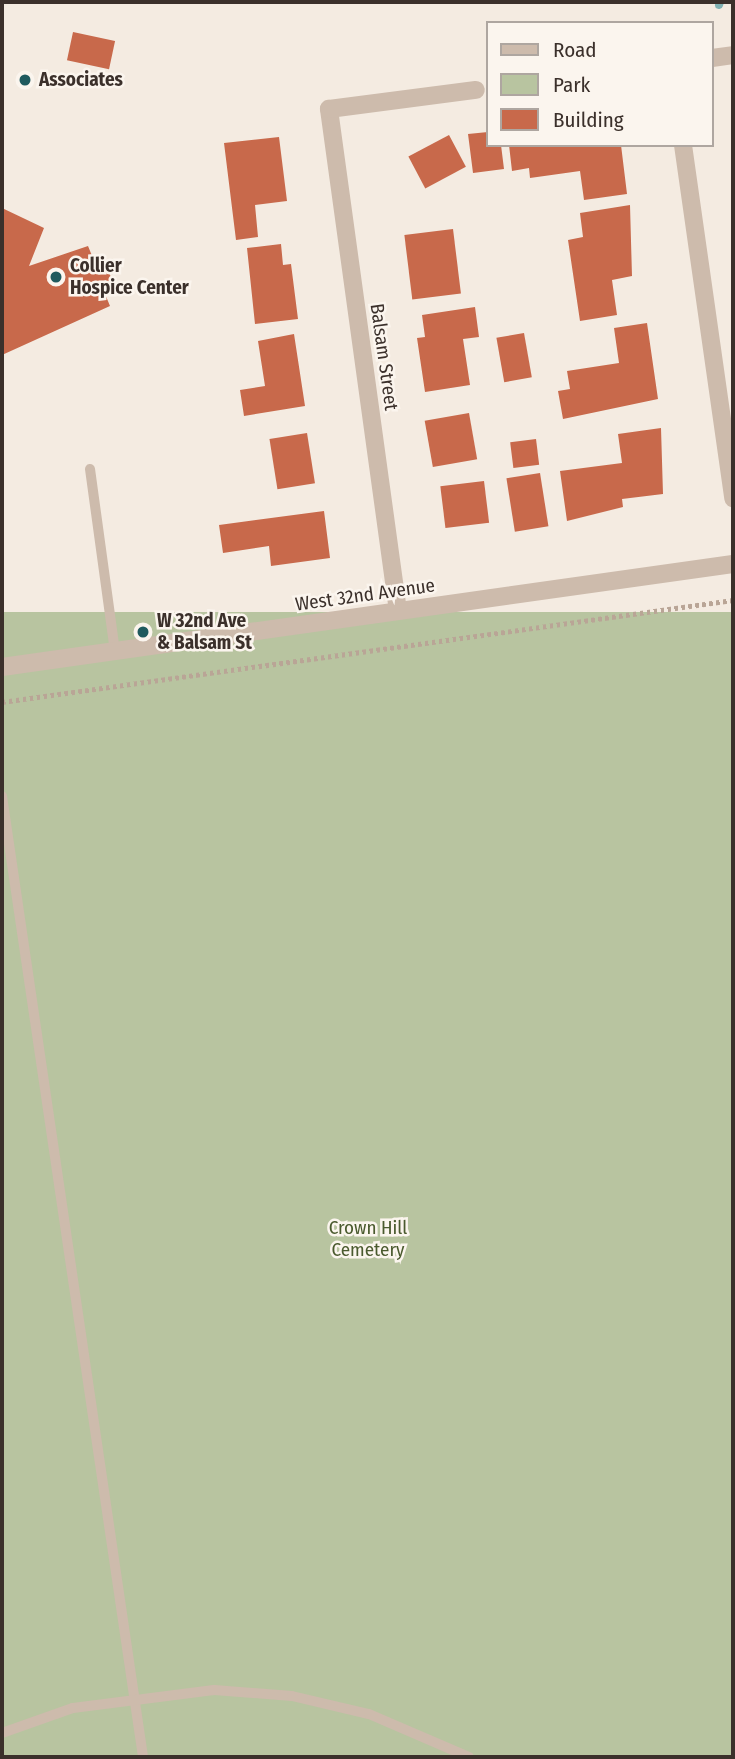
<!DOCTYPE html>
<html>
<head>
<meta charset="utf-8">
<style>
  body { margin:0 }
  #map { position:relative; width:735px; height:1759px; overflow:hidden; background:#f4ebe1; font-family:"Fira Sans Condensed",sans-serif }
  div>[style] { position:absolute }
  .green>* { inset:0; background:#b8c4a0; transform-origin:0 0 }
  .stream>* { height:8px; margin:-4px; padding:0 4px; transform-origin:4px; border-radius:4px; background:#7fb0b2 }
  .building>* { inset:0; background:#c8694b; transform-origin:0 0 }
  .path>* { height:4.5px; margin-top:-2.25px; transform-origin:0; background:repeating-linear-gradient(90deg,#b9a596 0 3.5px,transparent 0 7px) }
  .service>* { height:10px; margin:-5px; padding:0 5px; transform-origin:5px; border-radius:5px; background:#cdbbac }
  .minor>* { height:18px; margin:-9px; padding:0 9px; transform-origin:9px; border-radius:9px; background:#cdbbac }
  .tertiary>* { height:18px; margin:-9px; padding:0 9px; transform-origin:9px; border-radius:9px; background:#cdbbac }
  .dots>* { width:19px; height:19px; translate:-50% -50%; box-sizing:border-box; border:4px solid #fbf5ee; border-radius:50% }
  span { translate:-50% -50%; white-space:nowrap; text-align:center; line-height:1.15; -webkit-text-stroke:5px #fbf5ee; paint-order:stroke }
  .poi-label { font-size:19px; color:#3b302b; font-weight:700 }
  .left { translate:0 -50%; text-align:left }
  .street-label { font-size:19px; color:#3b302b }
  .park-label { font-size:19px; color:#4a5a2e }
  .frame { position:absolute; inset:0; border:4px solid #3b302b; pointer-events:none }
  .legend { position:absolute; left:486px; top:21px; width:228px; height:126px; box-sizing:border-box; background:#fbf5ee; border:2px solid #aea6a0; margin:0; padding:9px 12px; list-style:none; font-size:21px; color:#3b302b }
  .legend li { display:flex; align-items:center; gap:14px; height:35px }
  .legend b { width:35px; border:2px solid #aea6a0 }
</style>
</head>
<body>
<div id="map">
  <div class="green">
    <i style="left:733px;top:612px;width:1145px;height:739px;rotate:90deg"></i>
  </div>
  <div class="stream">
    <i style="left:719px;top:5px;width:3px;rotate:-72deg"></i>
  </div>
  <div class="building">
    <i style="left:73px;top:32px;width:43px;height:29px;rotate:12deg"></i>
    <i style="clip-path:polygon(488px 132px,488px 145px,501px 145px,504px 169px,473px 173px,468px 134px)"></i>
    <i style="left:449px;top:135px;width:36px;height:46px;rotate:62deg"></i>
    <i style="clip-path:polygon(279px 137px,287px 201px,255px 205px,258px 237px,236px 240px,224px 143px)"></i>
    <i style="clip-path:polygon(509px 145px,621px 145px,627px 194px,584px 200px,580px 171px,530px 178px,529px 168px,512px 171px)"></i>
    <i style="clip-path:polygon(630px 205px,632px 276px,612px 280px,617px 315px,580px 321px,568px 240px,583px 237px,580px 213px)"></i>
    <i style="clip-path:polygon(2px 208px,44px 228px,29px 266px,88px 246px,95px 263px,103px 259px,114px 284px,103px 289px,110px 306px,2px 355px)"></i>
    <i style="left:453px;top:229px;width:65px;height:49px;rotate:83deg"></i>
    <i style="clip-path:polygon(281px 244px,283px 265px,291px 264px,298px 319px,255px 324px,247px 248px)"></i>
    <i style="clip-path:polygon(475px 307px,479px 337px,463px 339px,470px 385px,425px 392px,417px 338px,425px 337px,422px 315px)"></i>
    <i style="clip-path:polygon(647px 323px,658px 399px,563px 419px,558px 391px,570px 389px,567px 371px,619px 363px,614px 328px)"></i>
    <i style="left:524px;top:333px;width:45px;height:28px;rotate:80deg"></i>
    <i style="clip-path:polygon(294px 334px,305px 406px,244px 416px,240px 390px,265px 386px,258px 341px)"></i>
    <i style="left:469px;top:413px;width:47px;height:45px;rotate:80deg"></i>
    <i style="clip-path:polygon(661px 428px,663px 494px,622px 499px,623px 507px,567px 521px,560px 471px,622px 463px,618px 434px)"></i>
    <i style="left:307px;top:433px;width:51px;height:38px;rotate:81deg"></i>
    <i style="left:536px;top:439px;width:26px;height:26px;rotate:83deg"></i>
    <i style="left:540px;top:473px;width:54px;height:34px;rotate:81deg"></i>
    <i style="left:484px;top:481px;width:42px;height:44px;rotate:83deg"></i>
    <i style="clip-path:polygon(324px 511px,330px 558px,271px 566px,269px 546px,223px 553px,219px 525px)"></i>
  </div>
  <div class="path">
    <i style="left:2px;top:702px;width:738px;rotate:-7.94deg"></i>
  </div>
  <div class="service">
    <i style="left:90px;top:469px;width:185px;rotate:82.2deg"></i>
    <i style="left:2px;top:796px;width:971px;rotate:81.65deg"></i>
    <i style="left:2px;top:1733px;width:75px;rotate:-19.4deg"></i>
    <i style="left:73px;top:1708px;width:142px;rotate:-7.3deg"></i>
    <i style="left:214px;top:1690px;width:78px;rotate:4.4deg"></i>
    <i style="left:292px;top:1696px;width:79px;rotate:13.2deg"></i>
    <i style="left:369px;top:1714px;width:109px;rotate:23.3deg"></i>
  </div>
  <div class="minor">
    <i style="left:712px;top:58px;width:21px;rotate:-8deg"></i>
    <i style="left:683px;top:145px;width:357px;rotate:81.9deg"></i>
    <i style="left:398px;top:611px;width:507px;rotate:-97.83deg"></i>
    <i style="left:329px;top:109px;width:148px;rotate:-7.4deg"></i>
  </div>
  <div class="tertiary">
    <i style="left:2px;top:667px;width:738px;rotate:-8.02deg"></i>
  </div>
  <div class="dots">
    <i style="left:25px;top:80px;background:#1f5a5e"></i>
    <i style="left:56px;top:277px;background:#1f5a5e"></i>
    <i style="left:143px;top:632px;background:#1f5a5e"></i>
  </div>
  <div class="poi-label">
    <span class="left" style="left:39px;top:80px">Associates</span>
    <span class="left" style="left:70px;top:277px">Collier<br>Hospice Center</span>
    <span class="left" style="left:157px;top:632px">W 32nd Ave<br>&amp; Balsam St</span>
  </div>
  <div class="street-label">
    <span style="left:384px;top:357px;rotate:82deg">Balsam Street</span>
    <span style="left:365px;top:595px;rotate:-8deg">West 32nd Avenue</span>
  </div>
  <div class="park-label">
    <span style="left:368px;top:1239px">Crown Hill<br>Cemetery</span>
  </div>
  <div class="frame"></div>
  <ul class="legend">
  <li><b style="height:9px;background:#cdbbac"></b>Road</li>
  <li><b style="height:19px;background:#b8c4a0"></b>Park</li>
  <li><b style="height:19px;background:#c8694b"></b>Building</li>
  </ul>
</div>
</body>
</html>
